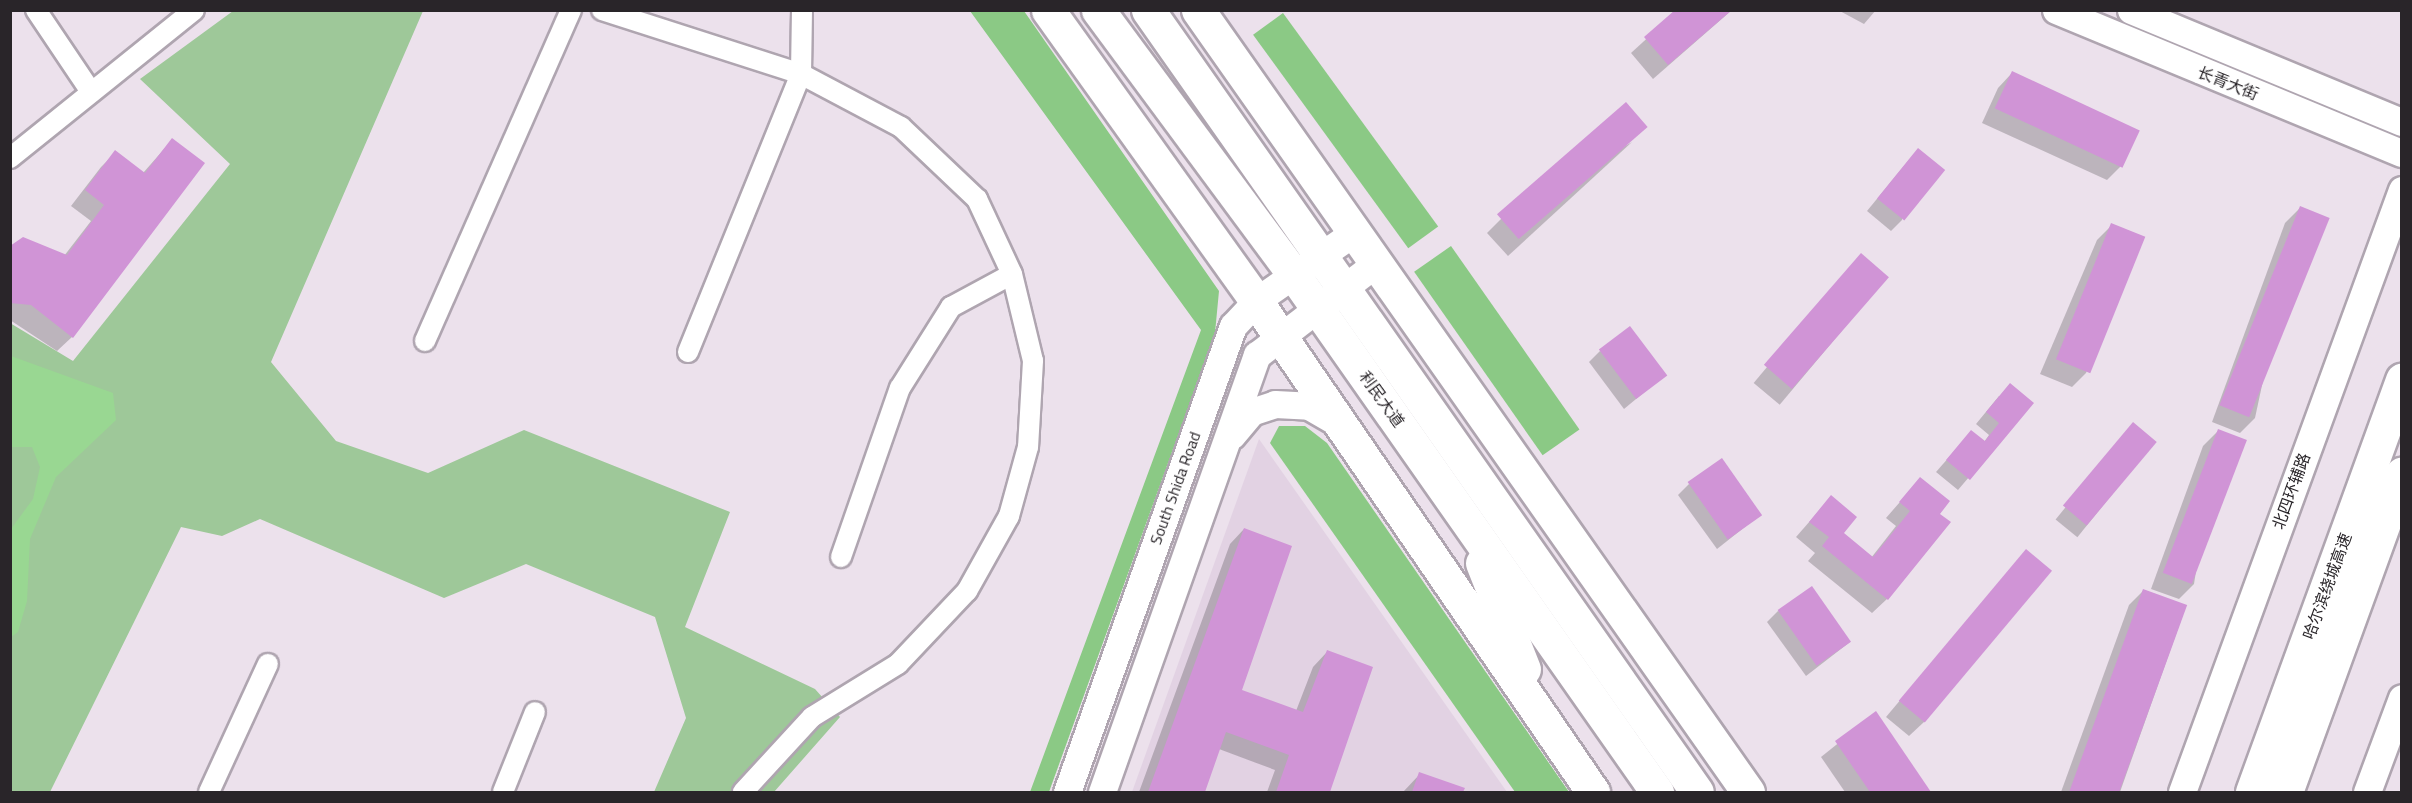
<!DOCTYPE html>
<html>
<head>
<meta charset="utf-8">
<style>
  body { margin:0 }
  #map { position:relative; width:2412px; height:803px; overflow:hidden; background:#ece1ec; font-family:"Titillium Web","Noto Sans SC",sans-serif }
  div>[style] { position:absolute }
  .built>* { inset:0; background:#e2d2e3 }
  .green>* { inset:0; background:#9ec899 }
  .forest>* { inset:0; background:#8bc985; transform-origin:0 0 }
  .water>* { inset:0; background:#99d792 }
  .shadow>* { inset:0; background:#0003; transform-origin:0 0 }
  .building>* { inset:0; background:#d094d6; transform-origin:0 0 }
  .roads { filter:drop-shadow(2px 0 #afa5b0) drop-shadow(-2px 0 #afa5b0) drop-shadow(0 2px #afa5b0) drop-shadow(0 -2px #afa5b0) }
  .minor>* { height:20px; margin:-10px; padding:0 10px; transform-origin:10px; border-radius:10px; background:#fff }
  .secondary>* { height:27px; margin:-13.5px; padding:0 13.5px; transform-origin:13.5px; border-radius:13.5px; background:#fff }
  .trunk>* { height:33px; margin:-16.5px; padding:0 16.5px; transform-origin:16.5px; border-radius:16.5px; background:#fff }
  .motorway>* { height:33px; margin:-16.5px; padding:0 16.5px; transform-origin:16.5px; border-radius:16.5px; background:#fff }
  span { translate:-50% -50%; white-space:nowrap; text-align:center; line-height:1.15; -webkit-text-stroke:6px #fff; paint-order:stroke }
  .street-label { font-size:16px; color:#292529 }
  .frame { position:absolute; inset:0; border:12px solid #292529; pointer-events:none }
</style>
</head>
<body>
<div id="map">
  <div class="built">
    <i style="clip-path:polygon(1259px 439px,1507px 792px,1132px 792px)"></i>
  </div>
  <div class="green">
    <i style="clip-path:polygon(233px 11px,423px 11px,271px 362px,336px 441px,428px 473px,524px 430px,730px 512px,685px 627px,815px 689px,840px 717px,774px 792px,654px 792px,686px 718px,655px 617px,526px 564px,444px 598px,260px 519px,222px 536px,181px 527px,50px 792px,11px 792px,10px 323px,73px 361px,230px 164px,140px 79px)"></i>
  </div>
  <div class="forest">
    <i style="clip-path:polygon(970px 11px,1024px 11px,1219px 291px,1215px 333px,1049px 792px,1030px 792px,1201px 330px)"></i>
    <i style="left:1283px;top:13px;width:264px;height:37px;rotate:54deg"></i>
    <i style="left:1451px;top:246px;width:224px;height:45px;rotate:55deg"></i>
    <i style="clip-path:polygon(1279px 426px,1305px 426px,1327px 443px,1569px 792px,1515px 792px,1270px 443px)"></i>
  </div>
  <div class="water">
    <i style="clip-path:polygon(11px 356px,113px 393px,116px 420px,56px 477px,30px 539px,27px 601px,18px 632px,11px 637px,11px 529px,33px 499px,40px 467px,32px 447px,11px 447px)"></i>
  </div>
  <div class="shadow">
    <i style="clip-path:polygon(1678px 10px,1732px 10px,1653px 79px,1631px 53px)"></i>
    <i style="clip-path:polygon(1838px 10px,1876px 10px,1864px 24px)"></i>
    <i style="clip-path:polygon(2012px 73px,2122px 165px,2107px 180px,1982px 123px,1998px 88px)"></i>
    <i style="clip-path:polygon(172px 140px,72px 337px,57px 351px,10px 320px,10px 248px,64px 256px,91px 221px,71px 206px,101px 167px,116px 152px,143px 173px)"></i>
    <i style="clip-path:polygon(1632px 142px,1508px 256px,1487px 233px,1501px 219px)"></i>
    <i style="clip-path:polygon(1908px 161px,1902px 220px,1891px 231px,1867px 211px)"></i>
    <i style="clip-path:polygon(2300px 208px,2255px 418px,2240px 433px,2212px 422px,2285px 223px)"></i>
    <i style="clip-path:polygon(2112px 225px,2143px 238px,2086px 373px,2072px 387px,2040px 374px,2097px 240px)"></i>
    <i style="left:1861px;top:255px;width:34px;height:167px;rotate:40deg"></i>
    <i style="clip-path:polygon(1600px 351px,1665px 375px,1624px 409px,1589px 362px)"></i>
    <i style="clip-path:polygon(1999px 396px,2032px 403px,1958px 490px,1936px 472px,1971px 432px,1984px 442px,1989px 435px,1976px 424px)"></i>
    <i style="left:2133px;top:424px;width:28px;height:123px;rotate:39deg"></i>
    <i style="clip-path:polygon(2218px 431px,2194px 584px,2179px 599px,2151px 589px,2203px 446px)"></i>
    <i style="clip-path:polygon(1920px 479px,1887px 599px,1872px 613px,1808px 561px,1815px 553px,1796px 537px,1831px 497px,1841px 534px,1871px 558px,1896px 526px,1886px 518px)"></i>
    <i style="clip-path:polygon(1689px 484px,1760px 515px,1717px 549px,1678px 495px)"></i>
    <i style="clip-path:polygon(1244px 529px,1240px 691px,1296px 711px,1313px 667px,1327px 652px,1371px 668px,1329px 792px,1267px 792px,1275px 770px,1219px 749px,1204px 792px,1139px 792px,1230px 544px)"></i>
    <i style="clip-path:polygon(2026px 551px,1924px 722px,1909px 736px,1886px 717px)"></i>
    <i style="clip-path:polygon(2144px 590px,2186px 606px,2120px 792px,2061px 792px,2129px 605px)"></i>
    <i style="clip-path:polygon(1778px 611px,1850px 642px,1806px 676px,1767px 622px)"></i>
    <i style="clip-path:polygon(1876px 713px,1929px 792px,1845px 792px,1821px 757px)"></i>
    <i style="clip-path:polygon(1420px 774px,1463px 789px,1462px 792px,1403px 792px)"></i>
  </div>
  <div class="building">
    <i style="clip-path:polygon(1675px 10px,1732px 10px,1668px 65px,1644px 37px)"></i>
    <i style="left:2012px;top:71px;width:141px;height:41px;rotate:25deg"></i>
    <i style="left:1626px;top:102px;width:33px;height:171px;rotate:49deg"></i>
    <i style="clip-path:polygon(172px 138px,205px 163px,73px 338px,31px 305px,10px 303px,10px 246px,23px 237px,67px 255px,104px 205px,85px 190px,115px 150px,145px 173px)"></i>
    <i style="left:1918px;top:148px;width:35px;height:65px;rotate:39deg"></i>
    <i style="left:2300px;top:206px;width:32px;height:215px;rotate:22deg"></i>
    <i style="left:2111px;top:223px;width:37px;height:147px;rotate:22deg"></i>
    <i style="left:1861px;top:253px;width:37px;height:148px;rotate:41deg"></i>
    <i style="left:1630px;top:326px;width:62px;height:39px;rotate:53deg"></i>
    <i style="clip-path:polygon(2010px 383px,2034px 403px,1970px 480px,1946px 460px,1971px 430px,1985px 441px,1999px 423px,1986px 412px)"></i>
    <i style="left:2133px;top:422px;width:31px;height:109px;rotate:40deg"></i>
    <i style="left:2218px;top:429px;width:31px;height:154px;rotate:21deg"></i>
    <i style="left:1722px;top:458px;width:70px;height:42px;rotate:55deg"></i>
    <i style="clip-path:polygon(1920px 477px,1950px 501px,1940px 514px,1951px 522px,1888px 600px,1822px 546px,1829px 537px,1809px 522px,1831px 495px,1857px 517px,1844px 533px,1873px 557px,1910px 511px,1899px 502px)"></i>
    <i style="clip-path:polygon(1244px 528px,1292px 546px,1242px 690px,1303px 712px,1327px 650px,1373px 667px,1330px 792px,1276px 792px,1289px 755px,1226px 732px,1205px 792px,1148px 792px)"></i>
    <i style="left:2026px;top:549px;width:34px;height:198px;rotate:40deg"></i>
    <i style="left:1812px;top:586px;width:68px;height:42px;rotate:55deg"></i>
    <i style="left:2143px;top:589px;width:47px;height:216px;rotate:20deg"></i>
    <i style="clip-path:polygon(1876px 711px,1931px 792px,1870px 792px,1835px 741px)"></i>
    <i style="clip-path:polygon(1419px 772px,1465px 788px,1463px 792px,1412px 792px)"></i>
  </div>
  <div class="roads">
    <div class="minor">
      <i style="left:36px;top:10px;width:99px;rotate:56.1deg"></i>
      <i style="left:602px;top:10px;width:209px;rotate:17.8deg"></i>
      <i style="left:801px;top:74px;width:113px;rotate:27.9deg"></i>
      <i style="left:901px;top:127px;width:105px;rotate:43.5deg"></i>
      <i style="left:977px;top:199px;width:83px;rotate:65deg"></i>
      <i style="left:1012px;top:274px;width:89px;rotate:76.4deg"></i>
      <i style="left:1033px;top:361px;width:86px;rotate:93.3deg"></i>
      <i style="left:1028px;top:447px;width:72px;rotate:105.4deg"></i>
      <i style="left:1009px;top:516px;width:86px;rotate:119.2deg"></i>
      <i style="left:967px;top:591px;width:100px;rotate:133.4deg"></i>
      <i style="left:898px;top:664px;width:101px;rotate:148.4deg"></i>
      <i style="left:812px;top:717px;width:102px;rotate:132.6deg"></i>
      <i style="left:10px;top:158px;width:236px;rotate:-38.8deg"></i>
      <i style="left:425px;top:341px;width:362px;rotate:-66.2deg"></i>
      <i style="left:688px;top:352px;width:300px;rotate:-67.9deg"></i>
      <i style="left:801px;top:74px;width:64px;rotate:-89.1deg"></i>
      <i style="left:841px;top:557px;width:179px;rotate:-70.8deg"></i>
      <i style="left:900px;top:388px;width:96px;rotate:-57.8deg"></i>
      <i style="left:951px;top:307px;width:69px;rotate:-28.4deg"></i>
      <i style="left:209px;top:792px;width:141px;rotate:-65.3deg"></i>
      <i style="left:503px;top:792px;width:86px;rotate:-68.2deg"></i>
    </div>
    <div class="secondary">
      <i style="left:2056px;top:10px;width:374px;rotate:22.5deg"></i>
      <i style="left:2131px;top:10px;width:293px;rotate:22.5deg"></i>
      <i style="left:1232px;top:435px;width:30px;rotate:-50deg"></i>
      <i style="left:1251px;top:412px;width:25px;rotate:-18deg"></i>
      <i style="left:1275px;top:404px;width:34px;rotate:3deg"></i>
      <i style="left:1309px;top:406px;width:34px;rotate:30deg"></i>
      <i style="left:1067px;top:792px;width:495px;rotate:-70.4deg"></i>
      <i style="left:1233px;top:326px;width:34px;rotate:-47deg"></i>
      <i style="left:1256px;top:301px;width:118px;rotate:-35deg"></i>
      <i style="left:1102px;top:792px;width:464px;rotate:-70.5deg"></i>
      <i style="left:1257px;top:355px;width:148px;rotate:-37.6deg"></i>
      <i style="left:2182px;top:792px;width:641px;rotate:-69.93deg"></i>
      <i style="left:2367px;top:792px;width:100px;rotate:-69.6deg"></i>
    </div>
    <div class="trunk">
      <i style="left:1048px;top:10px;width:358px;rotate:54.4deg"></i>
      <i style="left:1256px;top:301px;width:596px;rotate:55.54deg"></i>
      <i style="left:1098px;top:10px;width:330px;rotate:53.5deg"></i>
      <i style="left:1294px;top:275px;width:632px;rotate:54.93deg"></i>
      <i style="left:1148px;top:10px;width:955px;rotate:54.93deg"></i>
      <i style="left:1198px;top:10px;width:956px;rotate:54.88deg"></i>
      <i style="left:1482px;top:563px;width:114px;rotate:68.4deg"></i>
    </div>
    <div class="motorway">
      <i style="left:2252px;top:792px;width:439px;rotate:-70deg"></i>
      <i style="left:2286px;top:792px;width:339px;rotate:-70deg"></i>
    </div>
  </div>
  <div class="street-label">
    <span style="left:2228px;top:83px;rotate:22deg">长青大街</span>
    <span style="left:1382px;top:399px;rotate:54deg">利民大道</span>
    <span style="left:1175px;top:488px;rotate:-70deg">South Shida Road</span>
    <span style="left:2291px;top:491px;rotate:-70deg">北四环辅路</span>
    <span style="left:2327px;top:586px;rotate:-70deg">哈尔滨绕城高速</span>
  </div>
  <div class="frame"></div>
</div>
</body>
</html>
